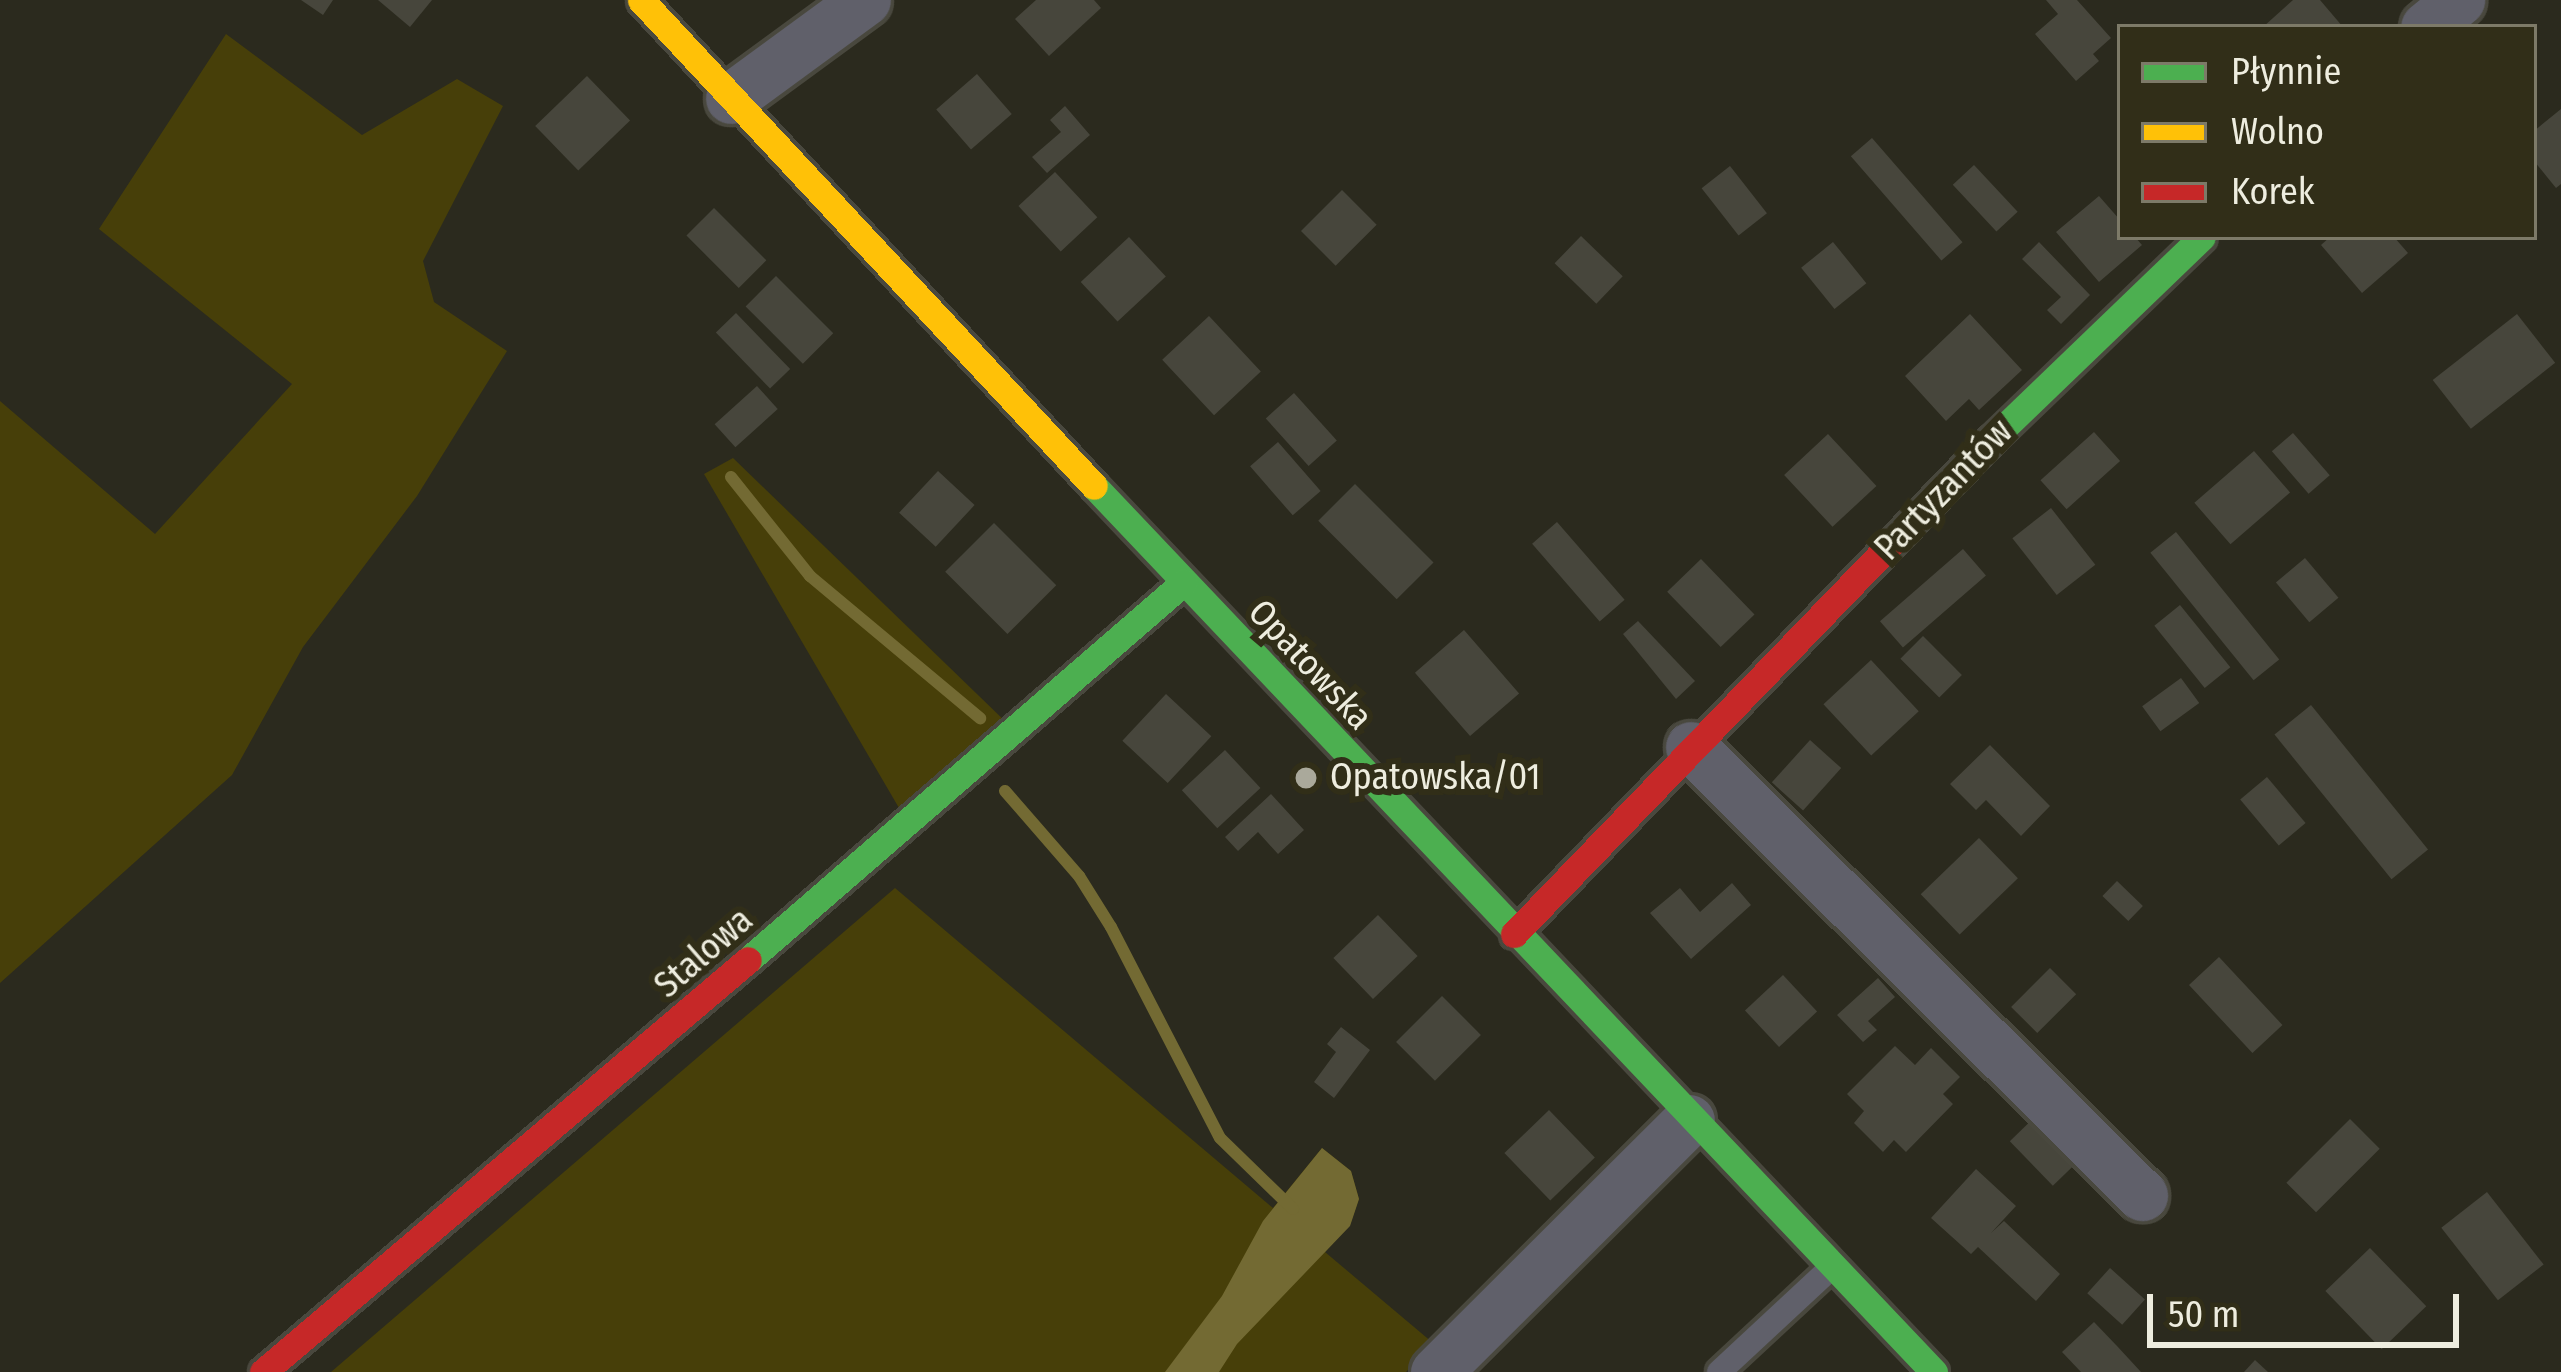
<!DOCTYPE html>
<html>
<head>
<meta charset="utf-8">
<style>
  body { margin:0 }
  #map { position:relative; width:2561px; height:1372px; overflow:hidden; background:#2b2a1e; font-family:"Fira Sans Condensed",sans-serif }
  div>[style] { position:absolute }
  .green>* { inset:0; background:#473f09 }
  .water>* { inset:0; background:#736a33 }
  .stream>* { height:12px; margin:-6px; padding:0 6px; transform-origin:6px; border-radius:6px; background:#736a33 }
  .building>* { inset:0; background:#47463c; transform-origin:0 0 }
  .roads { filter:drop-shadow(3px 0 #49483e) drop-shadow(-3px 0 #49483e) drop-shadow(0 3px #49483e) drop-shadow(0 -3px #49483e) }
  .lane>* { height:24px; margin:-12px; padding:0 12px; transform-origin:12px; border-radius:12px; background:#60606a }
  .street>* { height:51px; margin:-25.5px; padding:0 25.5px; transform-origin:25.5px; border-radius:25.5px; background:#60606a }
  .fast>* { height:27px; margin:-13.5px; padding:0 13.5px; transform-origin:13.5px; border-radius:13.5px; background:#4caf50 }
  .slow>* { height:27px; margin:-13.5px; padding:0 13.5px; transform-origin:13.5px; border-radius:13.5px; background:#ffc107 }
  .jam>* { height:27px; margin:-13.5px; padding:0 13.5px; transform-origin:13.5px; border-radius:13.5px; background:#c62828 }
  .dots>* { width:33px; height:33px; translate:-50% -50%; box-sizing:border-box; border:6px solid #312e18; border-radius:50% }
  span { translate:-50% -50%; white-space:nowrap; text-align:center; line-height:1.15; -webkit-text-stroke:12px #312e18; paint-order:stroke }
  .street-label { font-size:36px; color:#eeeddf }
  .poi-label { font-size:36px; color:#eeeddf }
  .left { translate:0 -50%; text-align:left }
  .legend { position:absolute; left:2117px; top:24px; width:420px; height:216px; box-sizing:border-box; background:#312e18; border:3px solid #7d7a68; margin:0; padding:15px 21px; list-style:none; font-size:36px; color:#eeeddf }
  .legend li { display:flex; align-items:center; gap:24px; height:60px }
  .legend b { width:60px; border:3px solid #7d7a68 }
  .scale { position:absolute; left:2147px; top:1294px; width:312px; height:54px; box-sizing:border-box; border:6px solid #eeeddf; border-top:0; padding-left:15px; font-size:36px; line-height:42px; white-space:nowrap; color:#eeeddf; -webkit-text-stroke:9px #312e18; paint-order:stroke }
</style>
</head>
<body>
<div id="map">
  <div class="green">
    <i style="clip-path:polygon(226px 34px,362px 135px,457px 79px,503px 106px,423px 261px,434px 302px,507px 351px,417px 496px,303px 647px,232px 775px,0 983px,0 401px,155px 534px,292px 384px,99px 229px)"></i>
    <i style="clip-path:polygon(733px 458px,1008px 724px,899px 808px,704px 474px)"></i>
    <i style="clip-path:polygon(895px 888px,1273px 1208px,1322px 1148px,1351px 1171px,1359px 1199px,1350px 1225px,1325px 1252px,1433px 1343px,1406px 1372px,331px 1372px)"></i>
  </div>
  <div class="water">
    <i style="clip-path:polygon(1322px 1148px,1351px 1171px,1359px 1199px,1350px 1226px,1237px 1344px,1219px 1372px,1165px 1372px,1222px 1296px,1263px 1221px)"></i>
  </div>
  <div class="stream">
    <i style="left:731px;top:477px;width:127px;rotate:51.4deg"></i>
    <i style="left:810px;top:576px;width:222px;rotate:39.9deg"></i>
    <i style="left:1005px;top:791px;width:113px;rotate:49deg"></i>
    <i style="left:1079px;top:876px;width:60px;rotate:57.9deg"></i>
    <i style="left:1111px;top:927px;width:237px;rotate:62.7deg"></i>
    <i style="left:1220px;top:1138px;width:102px;rotate:44.2deg"></i>
  </div>
  <div class="building">
    <i style="clip-path:polygon(301px 0,333px 0,323px 15px)"></i>
    <i style="clip-path:polygon(378px 0,432px 0,410px 27px)"></i>
    <i style="clip-path:polygon(1036px 0,1094px 0,1101px 8px,1049px 56px,1015px 19px)"></i>
    <i style="clip-path:polygon(2046px 0,2077px 0,2111px 38px,2093px 54px,2099px 61px,2076px 81px,2035px 34px,2058px 14px)"></i>
    <i style="clip-path:polygon(2293px 0,2320px 0,2343px 27px,2263px 27px)"></i>
    <i style="left:977px;top:74px;width:53px;height:54px;rotate:49deg"></i>
    <i style="left:587px;top:76px;width:62px;height:72px;rotate:46deg"></i>
    <i style="clip-path:polygon(1065px 106px,1090px 135px,1047px 173px,1032px 157px,1061px 132px,1050px 120px)"></i>
    <i style="clip-path:polygon(2561px 109px,2561px 184px,2556px 188px,2534px 161px,2534px 131px)"></i>
    <i style="left:1872px;top:138px;width:138px;height:28px;rotate:49deg"></i>
    <i style="left:1974px;top:165px;width:64px;height:29px;rotate:47deg"></i>
    <i style="left:1730px;top:166px;width:60px;height:36px;rotate:52deg"></i>
    <i style="left:1055px;top:172px;width:62px;height:50px;rotate:47deg"></i>
    <i style="left:1342px;top:190px;width:49px;height:58px;rotate:45deg"></i>
    <i style="clip-path:polygon(2099px 196px,2120px 220px,2120px 237px,2135px 237px,2142px 245px,2099px 282px,2056px 232px)"></i>
    <i style="left:714px;top:208px;width:74px;height:39px;rotate:45deg"></i>
    <i style="left:1581px;top:236px;width:58px;height:38px;rotate:44deg"></i>
    <i style="left:1129px;top:237px;width:54px;height:66px;rotate:47deg"></i>
    <i style="clip-path:polygon(2330px 237px,2394px 237px,2408px 253px,2362px 293px,2321px 245px)"></i>
    <i style="left:1833px;top:242px;width:53px;height:41px;rotate:51deg"></i>
    <i style="clip-path:polygon(2039px 242px,2090px 295px,2061px 324px,2047px 310px,2061px 297px,2022px 259px)"></i>
    <i style="left:776px;top:276px;width:81px;height:43px;rotate:45deg"></i>
    <i style="left:736px;top:313px;width:78px;height:28px;rotate:46deg"></i>
    <i style="clip-path:polygon(1970px 314px,2022px 370px,1979px 410px,1969px 399px,1946px 421px,1905px 376px)"></i>
    <i style="left:2517px;top:314px;width:62px;height:107px;rotate:52deg"></i>
    <i style="left:1209px;top:316px;width:76px;height:64px;rotate:47deg"></i>
    <i style="left:757px;top:386px;width:31px;height:57px;rotate:48deg"></i>
    <i style="left:1294px;top:393px;width:64px;height:38px;rotate:48deg"></i>
    <i style="left:2094px;top:432px;width:39px;height:72px;rotate:48deg"></i>
    <i style="left:2293px;top:433px;width:56px;height:28px;rotate:49deg"></i>
    <i style="left:1828px;top:434px;width:71px;height:60px;rotate:47deg"></i>
    <i style="left:1278px;top:442px;width:65px;height:37px;rotate:49deg"></i>
    <i style="left:2254px;top:451px;width:55px;height:79px;rotate:49deg"></i>
    <i style="left:938px;top:471px;width:50px;height:57px;rotate:43deg"></i>
    <i style="left:1355px;top:484px;width:111px;height:52px;rotate:45deg"></i>
    <i style="left:2051px;top:508px;width:72px;height:49px;rotate:52deg"></i>
    <i style="left:1557px;top:522px;width:103px;height:33px;rotate:49deg"></i>
    <i style="left:994px;top:523px;width:88px;height:69px;rotate:45deg"></i>
    <i style="left:2176px;top:532px;width:164px;height:33px;rotate:51deg"></i>
    <i style="left:1963px;top:549px;width:35px;height:110px;rotate:49deg"></i>
    <i style="left:2305px;top:558px;width:52px;height:38px;rotate:50deg"></i>
    <i style="left:1701px;top:559px;width:77px;height:47px;rotate:46deg"></i>
    <i style="left:2180px;top:605px;width:80px;height:33px;rotate:51deg"></i>
    <i style="clip-path:polygon(1638px 621px,1695px 681px,1676px 699px,1623px 634px)"></i>
    <i style="left:1464px;top:630px;width:84px;height:65px;rotate:49deg"></i>
    <i style="left:1923px;top:636px;width:55px;height:32px;rotate:45deg"></i>
    <i style="left:1871px;top:660px;width:70px;height:65px;rotate:47deg"></i>
    <i style="left:2181px;top:678px;width:31px;height:48px;rotate:54deg"></i>
    <i style="left:1166px;top:694px;width:62px;height:64px;rotate:43deg"></i>
    <i style="left:2311px;top:705px;width:186px;height:47px;rotate:51deg"></i>
    <i style="left:1810px;top:740px;width:42px;height:57px;rotate:42deg"></i>
    <i style="clip-path:polygon(1990px 745px,2050px 806px,2021px 836px,1986px 800px,1976px 810px,1950px 784px)"></i>
    <i style="left:1225px;top:750px;width:52px;height:59px;rotate:47deg"></i>
    <i style="left:2267px;top:777px;width:60px;height:35px;rotate:50deg"></i>
    <i style="clip-path:polygon(1271px 794px,1304px 830px,1278px 854px,1258px 832px,1238px 851px,1225px 837px)"></i>
    <i style="left:1979px;top:838px;width:56px;height:81px;rotate:46deg"></i>
    <i style="left:2117px;top:881px;width:36px;height:21px;rotate:44deg"></i>
    <i style="clip-path:polygon(1732px 883px,1751px 905px,1691px 959px,1650px 913px,1680px 888px,1700px 912px)"></i>
    <i style="left:1378px;top:915px;width:57px;height:62px;rotate:46deg"></i>
    <i style="left:2219px;top:957px;width:93px;height:41px;rotate:47deg"></i>
    <i style="left:2050px;top:968px;width:37px;height:55px;rotate:45deg"></i>
    <i style="left:1783px;top:975px;width:50px;height:52px;rotate:47deg"></i>
    <i style="clip-path:polygon(1878px 978px,1895px 997px,1868px 1021px,1877px 1030px,1863px 1042px,1837px 1015px)"></i>
    <i style="left:1442px;top:996px;width:55px;height:65px;rotate:45deg"></i>
    <i style="clip-path:polygon(1341px 1027px,1370px 1050px,1334px 1098px,1314px 1082px,1336px 1052px,1327px 1044px)"></i>
    <i style="clip-path:polygon(1895px 1046px,1915px 1065px,1931px 1048px,1960px 1077px,1943px 1094px,1953px 1104px,1906px 1152px,1894px 1140px,1883px 1152px,1854px 1123px,1864px 1111px,1847px 1094px)"></i>
    <i style="left:1549px;top:1110px;width:66px;height:62px;rotate:46deg"></i>
    <i style="left:2040px;top:1112px;width:62px;height:42px;rotate:46deg"></i>
    <i style="left:2350px;top:1119px;width:42px;height:90px;rotate:45deg"></i>
    <i style="clip-path:polygon(1976px 1169px,2016px 1206px,1991px 1233px,2004px 1221px,2060px 1274px,2036px 1301px,1978px 1247px,1971px 1254px,1931px 1218px)"></i>
    <i style="left:2487px;top:1192px;width:92px;height:58px;rotate:52deg"></i>
    <i style="left:2370px;top:1248px;width:81px;height:62px;rotate:46deg"></i>
    <i style="left:2110px;top:1268px;width:47px;height:34px;rotate:42deg"></i>
    <i style="clip-path:polygon(2094px 1322px,2117px 1346px,2141px 1372px,2081px 1372px,2062px 1352px)"></i>
    <i style="clip-path:polygon(2255px 1360px,2268px 1372px,2244px 1372px)"></i>
  </div>
  <div class="roads">
    <div class="lane">
      <i style="left:1719px;top:1372px;width:156px;rotate:-42.9deg"></i>
    </div>
    <div class="street">
      <i style="left:2426px;top:27px;width:43px;rotate:-39.3deg"></i>
      <i style="left:731px;top:98px;width:166px;rotate:-36.2deg"></i>
      <i style="left:1691px;top:747px;width:636px;rotate:44.81deg"></i>
      <i style="left:1436px;top:1372px;width:357px;rotate:-44.9deg"></i>
    </div>
    <div class="fast">
      <i style="left:1992px;top:439px;width:291px;rotate:-43.9deg"></i>
      <i style="left:1094px;top:486px;width:1221px;rotate:46.53deg"></i>
      <i style="left:748px;top:960px;width:577px;rotate:-40.92deg"></i>
    </div>
    <div class="slow">
      <i style="left:641px;top:0;width:664px;rotate:47.01deg"></i>
    </div>
    <div class="jam">
      <i style="left:1514px;top:934px;width:688px;rotate:-46deg"></i>
      <i style="left:263px;top:1372px;width:636px;rotate:-40.35deg"></i>
    </div>
  </div>
  <div class="dots">
    <i style="left:1306px;top:778px;background:#aaa99b"></i>
  </div>
  <div class="street-label">
    <span style="left:1944px;top:490px;rotate:-46deg">Partyzantów</span>
    <span style="left:1310px;top:665px;rotate:47deg">Opatowska</span>
    <span style="left:704px;top:953px;rotate:-41deg">Stalowa</span>
  </div>
  <div class="poi-label">
    <span class="left" style="left:1330px;top:778px">Opatowska/01</span>
  </div>
  <ul class="legend">
  <li><b style="height:15px;background:#4caf50"></b>Płynnie</li>
  <li><b style="height:15px;background:#ffc107"></b>Wolno</li>
  <li><b style="height:15px;background:#c62828"></b>Korek</li>
  </ul>
  <div class="scale">50 m</div>
</div>
</body>
</html>
